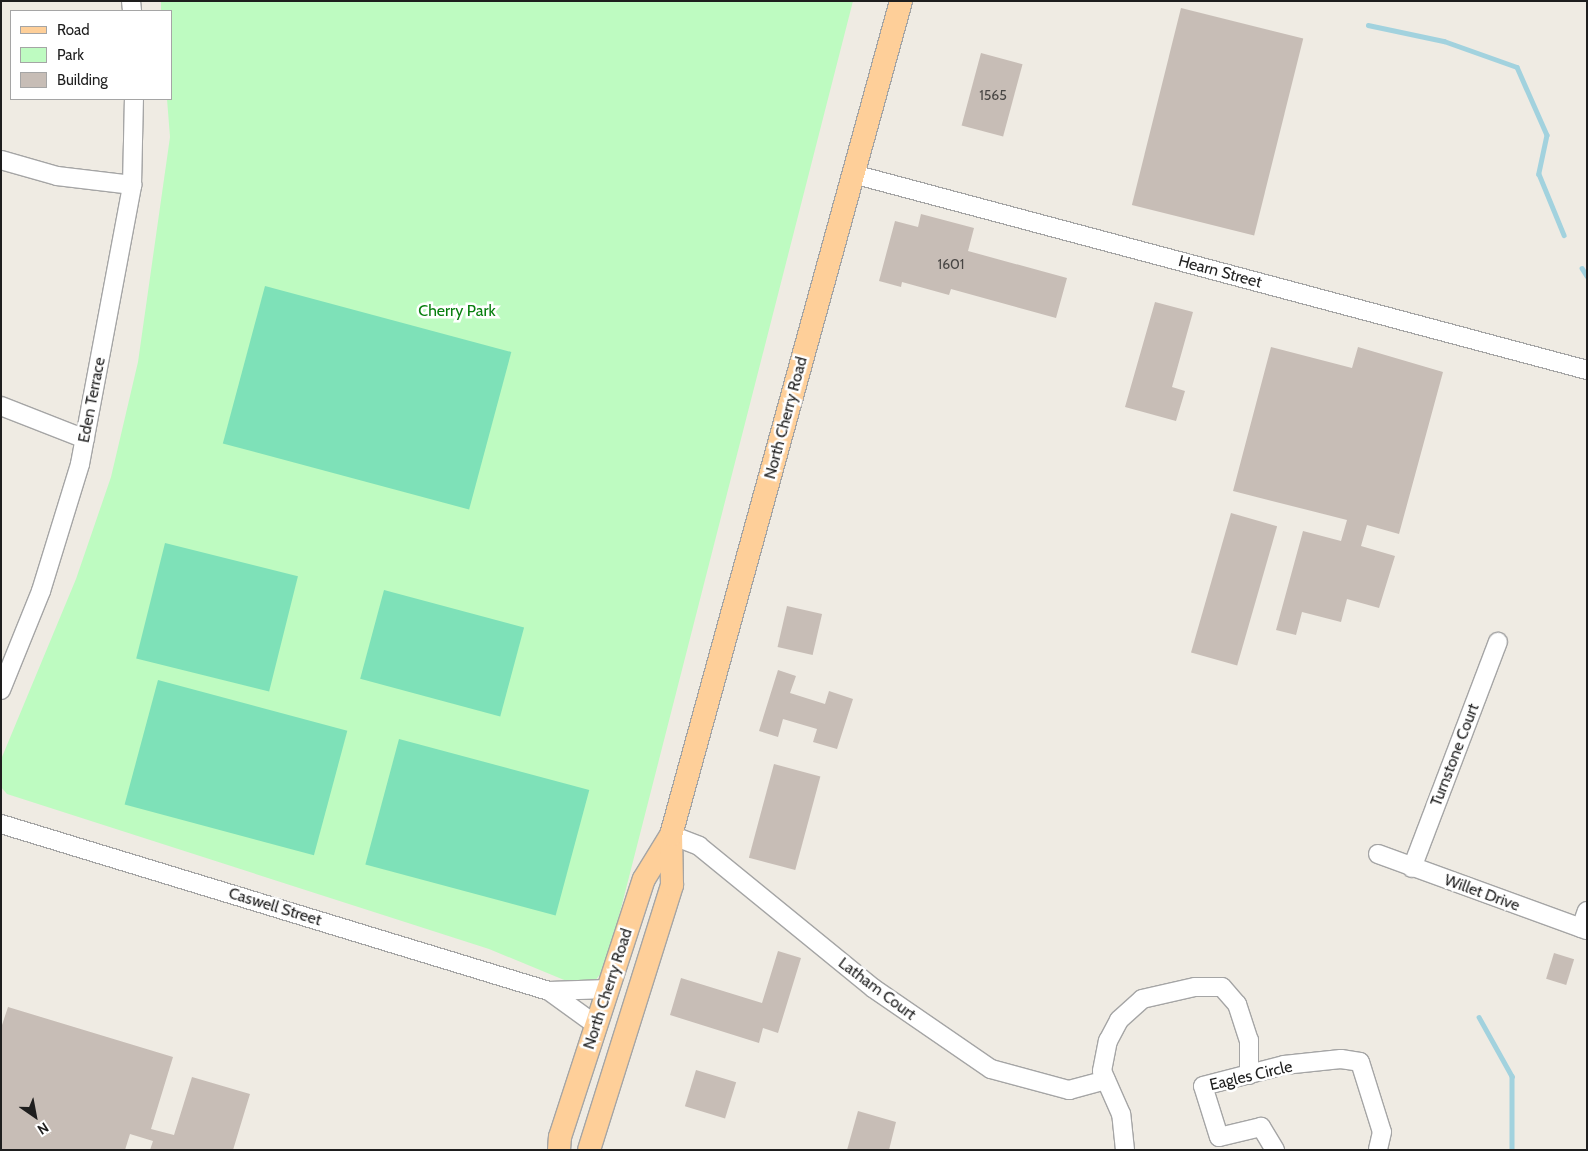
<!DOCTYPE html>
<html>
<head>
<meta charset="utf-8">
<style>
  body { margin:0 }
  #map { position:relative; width:1588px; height:1151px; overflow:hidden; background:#efebe3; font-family:Cabin,sans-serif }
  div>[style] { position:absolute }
  .park>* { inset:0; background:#befbc1 }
  .pitch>* { inset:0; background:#7ee1b8; transform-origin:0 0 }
  .stream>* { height:4.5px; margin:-2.25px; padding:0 2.25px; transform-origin:2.25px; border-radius:2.25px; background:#a2d2de }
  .building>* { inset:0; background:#c7bdb6; transform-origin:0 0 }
  .roads { filter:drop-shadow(1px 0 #a5a5a5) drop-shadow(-1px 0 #a5a5a5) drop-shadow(0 1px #a5a5a5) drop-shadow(0 -1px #a5a5a5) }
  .minor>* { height:18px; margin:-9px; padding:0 9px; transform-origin:9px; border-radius:9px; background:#fff }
  .major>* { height:22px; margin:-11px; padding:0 11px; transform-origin:11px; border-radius:11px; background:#fecf99 }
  span { translate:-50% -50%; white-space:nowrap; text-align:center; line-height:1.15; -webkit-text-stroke:5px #fff; paint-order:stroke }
  .number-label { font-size:14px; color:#484644 }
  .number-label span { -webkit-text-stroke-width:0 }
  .street-label { font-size:16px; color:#1e1e1e }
  .park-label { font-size:16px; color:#087f0f }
  .frame { position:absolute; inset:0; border:2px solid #1e1e1e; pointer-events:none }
  .legend { position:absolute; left:10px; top:10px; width:162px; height:90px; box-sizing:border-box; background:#fff; border:1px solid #a5a5a5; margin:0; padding:6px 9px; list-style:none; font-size:15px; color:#1e1e1e }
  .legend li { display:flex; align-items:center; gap:10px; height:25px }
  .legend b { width:25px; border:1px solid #a5a5a5 }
  .north { position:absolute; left:10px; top:1091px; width:50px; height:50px; -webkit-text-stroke:4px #fff; paint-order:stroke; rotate:147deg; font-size:14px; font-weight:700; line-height:20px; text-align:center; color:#1e1e1e }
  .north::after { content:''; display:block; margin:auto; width:18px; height:22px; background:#1e1e1e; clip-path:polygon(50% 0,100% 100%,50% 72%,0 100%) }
</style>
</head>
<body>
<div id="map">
  <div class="park">
    <i style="clip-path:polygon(161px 1px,853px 1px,606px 967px,594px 982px,569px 982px,489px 949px,7px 794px,1px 787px,2px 757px,76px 579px,111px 477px,138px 362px,170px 137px,167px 99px,171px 99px,171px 11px,161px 11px)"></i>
  </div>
  <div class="pitch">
    <i style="left:265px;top:286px;width:255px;height:163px;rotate:15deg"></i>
    <i style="left:165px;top:543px;width:137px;height:119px;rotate:14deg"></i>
    <i style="left:384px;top:590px;width:145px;height:92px;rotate:15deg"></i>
    <i style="left:158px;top:680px;width:196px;height:129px;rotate:15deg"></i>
    <i style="left:399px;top:739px;width:197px;height:130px;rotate:15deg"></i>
  </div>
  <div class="stream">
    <i style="left:1368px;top:25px;width:78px;rotate:11.9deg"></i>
    <i style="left:1444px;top:41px;width:77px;rotate:19.6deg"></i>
    <i style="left:1517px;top:67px;width:74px;rotate:66.2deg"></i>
    <i style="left:1547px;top:135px;width:40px;rotate:102deg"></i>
    <i style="left:1539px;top:174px;width:66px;rotate:67.7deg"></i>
    <i style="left:1582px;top:268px;width:9px;rotate:58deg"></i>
    <i style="left:1479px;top:1017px;width:68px;rotate:60.8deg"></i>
    <i style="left:1512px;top:1076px;width:74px;rotate:90deg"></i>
  </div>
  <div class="building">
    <i style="left:1181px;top:8px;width:126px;height:203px;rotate:14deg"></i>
    <i style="left:981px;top:53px;width:43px;height:75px;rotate:15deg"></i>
    <i style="clip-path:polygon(921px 214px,974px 228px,968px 251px,1067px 278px,1056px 318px,951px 289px,949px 295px,902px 282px,901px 287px,879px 281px,895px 221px,918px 227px)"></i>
    <i style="clip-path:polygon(1155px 302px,1193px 312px,1172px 387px,1185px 391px,1176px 421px,1125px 407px)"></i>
    <i style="clip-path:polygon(1271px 347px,1352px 368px,1358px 347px,1443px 372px,1399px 534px,1367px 525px,1361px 546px,1395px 556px,1379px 608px,1347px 599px,1341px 622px,1302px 612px,1296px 635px,1276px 630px,1303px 531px,1341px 541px,1347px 520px,1233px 491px)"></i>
    <i style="left:1231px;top:513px;width:48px;height:145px;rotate:16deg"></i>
    <i style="left:787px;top:606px;width:36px;height:42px;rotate:13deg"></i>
    <i style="clip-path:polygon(778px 670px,796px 676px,790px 693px,825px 704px,829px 691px,853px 699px,837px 749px,813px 742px,817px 729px,783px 719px,778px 737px,759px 731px)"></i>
    <i style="left:774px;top:764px;width:48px;height:97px;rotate:15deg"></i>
    <i style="clip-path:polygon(778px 951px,801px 958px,778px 1033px,763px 1028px,759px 1043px,670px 1015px,681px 978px,762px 1003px)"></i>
    <i style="left:1554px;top:953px;width:21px;height:27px;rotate:17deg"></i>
    <i style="clip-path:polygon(8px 1007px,173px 1057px,151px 1129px,174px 1135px,192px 1077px,250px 1094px,233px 1150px,150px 1150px,153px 1141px,130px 1134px,125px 1150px,1px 1150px,1px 1028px)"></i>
    <i style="left:696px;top:1070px;width:42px;height:38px;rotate:17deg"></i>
    <i style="clip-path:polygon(858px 1111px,896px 1122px,889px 1150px,847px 1150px)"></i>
  </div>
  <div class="roads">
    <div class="minor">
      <i style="left:131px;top:1px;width:10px;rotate:84deg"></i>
      <i style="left:1px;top:160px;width:58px;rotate:15.9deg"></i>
      <i style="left:57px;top:176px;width:76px;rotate:6.8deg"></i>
      <i style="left:853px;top:174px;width:760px;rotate:14.95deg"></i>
      <i style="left:1px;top:406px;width:90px;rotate:21.4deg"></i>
      <i style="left:1px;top:690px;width:107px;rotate:-68deg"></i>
      <i style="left:41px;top:591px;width:133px;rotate:-72.9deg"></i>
      <i style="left:80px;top:464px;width:284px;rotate:-79.4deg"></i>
      <i style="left:132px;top:185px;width:86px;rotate:-88.7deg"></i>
      <i style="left:1px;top:824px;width:573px;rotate:16.95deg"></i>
      <i style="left:549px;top:991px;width:58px;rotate:35.9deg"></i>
      <i style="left:671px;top:835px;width:30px;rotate:21deg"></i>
      <i style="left:699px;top:846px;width:225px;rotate:39.2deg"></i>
      <i style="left:873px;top:988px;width:143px;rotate:34.5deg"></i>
      <i style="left:991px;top:1069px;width:81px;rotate:15.1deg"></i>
      <i style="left:1069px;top:1090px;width:38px;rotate:-15deg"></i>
      <i style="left:1378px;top:854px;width:222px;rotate:20deg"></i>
      <i style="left:1412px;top:868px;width:242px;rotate:-69.2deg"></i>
      <i style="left:1581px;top:928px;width:18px;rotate:-71deg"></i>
      <i style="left:549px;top:991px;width:59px;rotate:-1.9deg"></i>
      <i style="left:1125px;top:1150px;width:36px;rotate:-96deg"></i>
      <i style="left:1121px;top:1114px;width:47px;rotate:-113.8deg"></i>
      <i style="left:1102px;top:1071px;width:31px;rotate:-79deg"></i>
      <i style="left:1108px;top:1041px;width:24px;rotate:-62deg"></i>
      <i style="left:1119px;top:1020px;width:31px;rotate:-42deg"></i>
      <i style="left:1142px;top:999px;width:54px;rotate:-12.8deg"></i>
      <i style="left:1195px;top:987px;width:27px"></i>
      <i style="left:1222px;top:987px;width:23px;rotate:49deg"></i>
      <i style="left:1237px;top:1004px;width:38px;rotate:72deg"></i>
      <i style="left:1249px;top:1040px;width:35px;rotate:90deg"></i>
      <i style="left:1275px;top:1150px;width:27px;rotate:-121deg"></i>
      <i style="left:1261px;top:1127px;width:43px;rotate:166.6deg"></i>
      <i style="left:1219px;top:1137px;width:53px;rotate:-107.4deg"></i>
      <i style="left:1203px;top:1086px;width:84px;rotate:-14.5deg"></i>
      <i style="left:1284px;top:1065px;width:57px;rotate:-6deg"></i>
      <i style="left:1341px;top:1059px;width:19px;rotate:9deg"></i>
      <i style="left:1360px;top:1062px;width:73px;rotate:72.6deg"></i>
      <i style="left:1382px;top:1132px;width:18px;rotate:103deg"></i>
    </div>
    <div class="major">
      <i style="left:559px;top:1150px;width:13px;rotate:-86deg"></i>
      <i style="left:560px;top:1137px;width:271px;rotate:-72deg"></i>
      <i style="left:644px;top:879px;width:52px;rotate:-58.5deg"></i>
      <i style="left:589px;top:1150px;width:278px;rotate:-72.6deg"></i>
      <i style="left:672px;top:885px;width:50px;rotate:-91.1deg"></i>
      <i style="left:671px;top:835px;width:865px;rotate:-74.58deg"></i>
    </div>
  </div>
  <div class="number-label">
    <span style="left:993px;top:95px">1565</span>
    <span style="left:951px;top:264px">1601</span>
  </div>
  <div class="street-label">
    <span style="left:1220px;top:272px;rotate:15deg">Hearn Street</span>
    <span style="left:92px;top:400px;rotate:-79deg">Eden Terrace</span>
    <span style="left:786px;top:418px;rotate:-75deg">North Cherry Road</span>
    <span style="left:1455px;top:755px;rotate:-69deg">Turnstone Court</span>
    <span style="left:1482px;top:893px;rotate:20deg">Willet Drive</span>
    <span style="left:275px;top:907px;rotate:17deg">Caswell Street</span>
    <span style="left:608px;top:989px;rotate:-72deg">North Cherry Road</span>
    <span style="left:877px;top:989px;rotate:37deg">Latham Court</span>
    <span style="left:1251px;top:1076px;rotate:-13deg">Eagles Circle</span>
  </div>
  <div class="park-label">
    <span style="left:457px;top:311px">Cherry Park</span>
  </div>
  <div class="frame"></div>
  <ul class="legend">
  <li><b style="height:6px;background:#fecf99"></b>Road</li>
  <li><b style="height:14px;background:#befbc1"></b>Park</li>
  <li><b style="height:14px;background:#c7bdb6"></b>Building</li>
  </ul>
  <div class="north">N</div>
</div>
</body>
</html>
